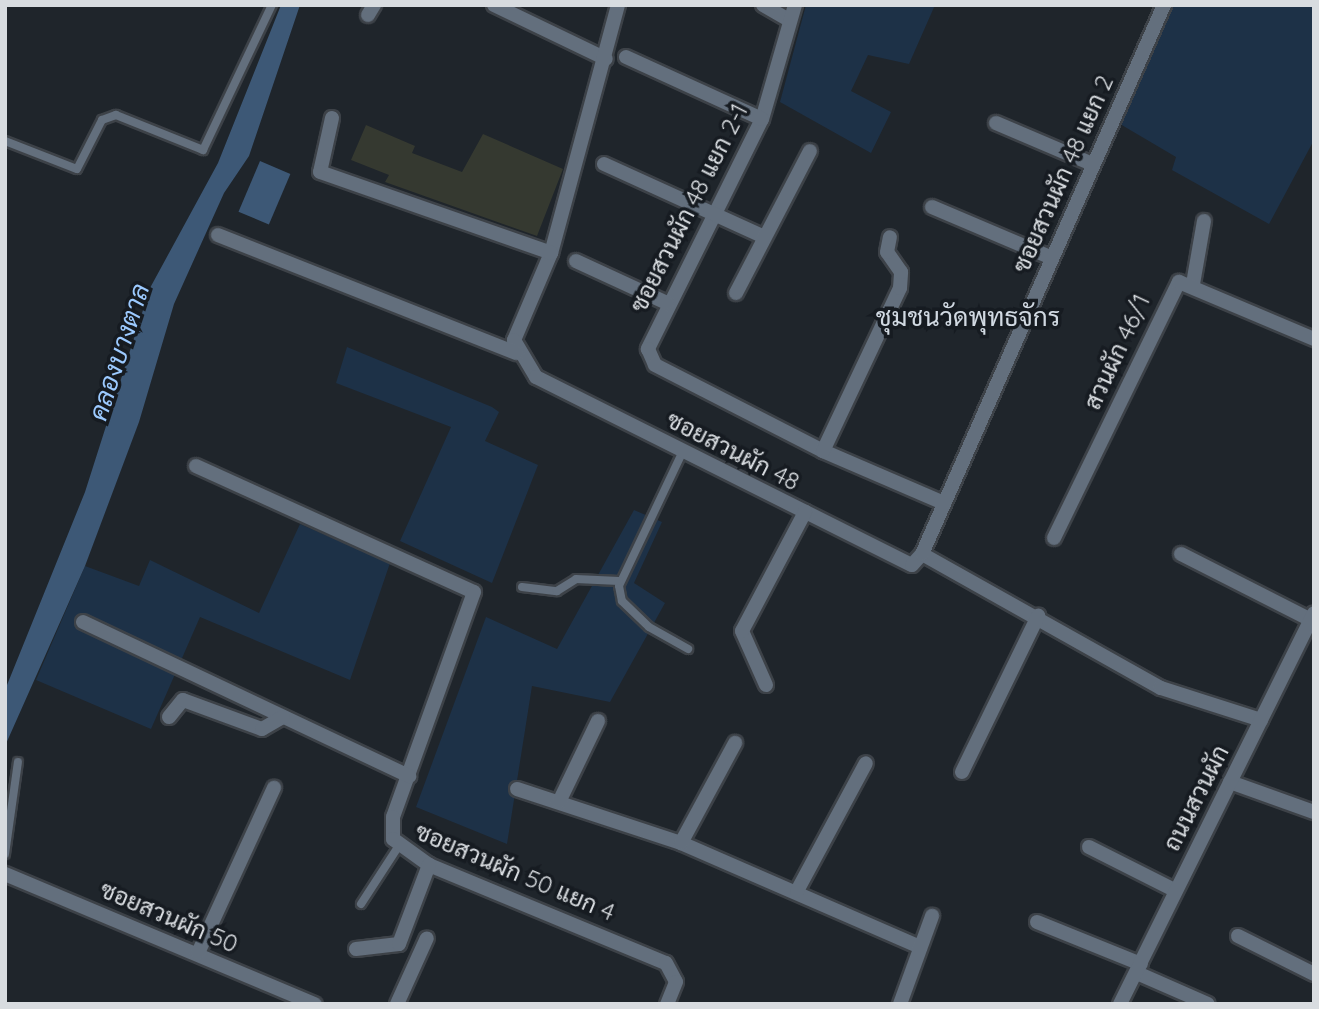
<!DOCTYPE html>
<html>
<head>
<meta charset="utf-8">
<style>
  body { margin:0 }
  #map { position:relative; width:1319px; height:1009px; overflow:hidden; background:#1f252b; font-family:Quicksand,Sarabun,sans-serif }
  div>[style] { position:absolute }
  .green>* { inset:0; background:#1d3147 }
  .water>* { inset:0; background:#3d5876; transform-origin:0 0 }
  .building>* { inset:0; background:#353930 }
  .roads { filter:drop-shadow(2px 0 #3d4248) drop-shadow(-2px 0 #3d4248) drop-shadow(0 2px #3d4248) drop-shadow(0 -2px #3d4248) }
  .service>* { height:8px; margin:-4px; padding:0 4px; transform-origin:4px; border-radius:4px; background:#636f7d }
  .minor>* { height:14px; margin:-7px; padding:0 7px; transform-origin:7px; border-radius:7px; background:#636f7d }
  .tertiary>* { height:14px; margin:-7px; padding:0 7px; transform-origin:7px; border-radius:7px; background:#636f7d }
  span { translate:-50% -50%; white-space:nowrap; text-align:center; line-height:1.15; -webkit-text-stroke:7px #161b21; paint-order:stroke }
  .street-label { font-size:24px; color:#d8dce0 }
  .neighbourhood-label { font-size:26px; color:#d1d9e2 }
  .water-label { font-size:26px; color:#9ccaff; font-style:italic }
  .frame { position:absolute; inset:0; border:7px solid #d8dce0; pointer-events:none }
</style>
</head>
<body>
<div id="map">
  <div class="green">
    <i style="clip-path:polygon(806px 5px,935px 5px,909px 64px,868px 55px,851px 91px,891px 112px,871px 153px,780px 102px)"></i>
    <i style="clip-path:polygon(1171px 5px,1314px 5px,1314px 140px,1269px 224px,1172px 170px,1176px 157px,1120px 124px)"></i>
    <i style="clip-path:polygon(347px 347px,492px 407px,499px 412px,485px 441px,538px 465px,492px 583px,400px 541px,451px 427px,336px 383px)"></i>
    <i style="clip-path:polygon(634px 510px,662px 522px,634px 583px,665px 603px,610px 702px,532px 686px,507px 844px,416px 807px,486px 617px,557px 649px)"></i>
    <i style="clip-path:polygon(300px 524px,390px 563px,350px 680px,200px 617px,151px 729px,36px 680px,85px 566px,139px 586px,150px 560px,259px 613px)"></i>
  </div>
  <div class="water">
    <i style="clip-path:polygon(281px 5px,300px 5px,249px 156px,224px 193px,174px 304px,139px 422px,85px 566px,5px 746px,5px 690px,85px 492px,150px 288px,218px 163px)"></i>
    <i style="left:260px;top:161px;width:33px;height:55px;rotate:23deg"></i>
  </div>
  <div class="building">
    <i style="clip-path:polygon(366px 125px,415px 146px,412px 153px,462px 172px,483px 134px,563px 169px,537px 236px,385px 182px,389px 175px,351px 160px)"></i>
  </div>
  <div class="roads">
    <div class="service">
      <i style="left:5px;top:141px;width:77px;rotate:21.3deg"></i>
      <i style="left:77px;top:169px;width:55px;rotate:-63deg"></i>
      <i style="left:102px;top:120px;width:15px;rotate:-20deg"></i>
      <i style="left:116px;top:115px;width:94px;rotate:21.9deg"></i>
      <i style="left:203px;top:150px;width:161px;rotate:-64.6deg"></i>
      <i style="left:683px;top:451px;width:149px;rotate:115.4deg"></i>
      <i style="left:619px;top:586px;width:15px;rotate:79deg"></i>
      <i style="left:622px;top:601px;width:37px;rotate:44deg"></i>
      <i style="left:649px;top:627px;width:45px;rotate:29.4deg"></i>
      <i style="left:522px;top:587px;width:35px;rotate:7deg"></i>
      <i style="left:557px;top:591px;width:22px;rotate:-32deg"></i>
      <i style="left:576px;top:579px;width:43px;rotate:2.7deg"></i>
      <i style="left:5px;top:854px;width:93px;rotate:-82deg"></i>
      <i style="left:361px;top:904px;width:68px;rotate:-57deg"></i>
    </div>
    <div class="minor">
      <i style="left:494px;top:5px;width:124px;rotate:25.7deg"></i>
      <i style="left:618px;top:5px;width:257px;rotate:105.1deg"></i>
      <i style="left:551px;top:253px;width:95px;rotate:113deg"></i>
      <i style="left:514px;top:340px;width:43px;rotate:59.3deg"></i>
      <i style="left:536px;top:377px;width:420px;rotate:26.6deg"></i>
      <i style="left:912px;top:565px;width:15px;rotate:-48deg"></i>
      <i style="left:922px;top:554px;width:274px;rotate:29.3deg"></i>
      <i style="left:1161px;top:688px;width:105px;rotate:17.7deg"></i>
      <i style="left:763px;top:5px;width:30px;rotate:30deg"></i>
      <i style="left:795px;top:5px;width:119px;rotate:106.1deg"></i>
      <i style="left:762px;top:119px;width:257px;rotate:116.4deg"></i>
      <i style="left:648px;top:349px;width:17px;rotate:66deg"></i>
      <i style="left:655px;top:365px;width:189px;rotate:27.1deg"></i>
      <i style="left:823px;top:451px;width:132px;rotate:23.3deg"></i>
      <i style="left:368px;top:15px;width:12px;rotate:-59deg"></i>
      <i style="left:626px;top:57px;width:149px;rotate:24.5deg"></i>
      <i style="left:332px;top:118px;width:55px;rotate:102.5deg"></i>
      <i style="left:320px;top:172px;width:245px;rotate:19.3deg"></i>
      <i style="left:996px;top:123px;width:104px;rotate:23.1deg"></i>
      <i style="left:604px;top:164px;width:176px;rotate:24.5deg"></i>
      <i style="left:932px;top:207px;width:128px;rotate:23deg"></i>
      <i style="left:218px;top:235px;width:321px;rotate:21.6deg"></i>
      <i style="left:576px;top:261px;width:100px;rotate:24.8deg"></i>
      <i style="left:1193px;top:284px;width:64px;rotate:-80.1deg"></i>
      <i style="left:736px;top:293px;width:160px;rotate:-62.5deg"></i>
      <i style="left:823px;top:451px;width:180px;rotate:-64.7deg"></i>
      <i style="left:900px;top:288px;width:16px;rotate:-86deg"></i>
      <i style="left:901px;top:272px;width:24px;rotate:-125deg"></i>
      <i style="left:887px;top:252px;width:15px;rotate:-79deg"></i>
      <i style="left:196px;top:466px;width:305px;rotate:24.4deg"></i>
      <i style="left:474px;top:592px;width:239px;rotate:109.8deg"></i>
      <i style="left:393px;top:817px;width:22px;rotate:90deg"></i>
      <i style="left:393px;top:839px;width:44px;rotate:35.8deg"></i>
      <i style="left:429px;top:865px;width:256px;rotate:22.5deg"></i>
      <i style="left:666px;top:963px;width:21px;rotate:62deg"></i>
      <i style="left:676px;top:982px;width:24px;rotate:112deg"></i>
      <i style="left:1054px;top:538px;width:285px;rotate:-64deg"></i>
      <i style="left:1179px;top:282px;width:147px;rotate:22.9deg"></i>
      <i style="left:922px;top:554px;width:600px;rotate:-66.21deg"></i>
      <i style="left:1181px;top:554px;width:146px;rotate:26.9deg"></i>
      <i style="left:83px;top:622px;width:361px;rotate:25.3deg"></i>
      <i style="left:766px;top:685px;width:59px;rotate:-114deg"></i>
      <i style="left:742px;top:631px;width:135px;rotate:-62.1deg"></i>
      <i style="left:169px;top:717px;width:22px;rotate:-51deg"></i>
      <i style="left:183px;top:700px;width:84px;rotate:20.2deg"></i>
      <i style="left:262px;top:729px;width:24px;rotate:-30deg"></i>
      <i style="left:962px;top:772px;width:174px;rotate:-64deg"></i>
      <i style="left:1230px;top:782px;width:89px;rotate:19.7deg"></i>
      <i style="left:517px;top:789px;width:173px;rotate:18.2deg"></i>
      <i style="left:681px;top:843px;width:261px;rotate:23.5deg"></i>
      <i style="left:559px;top:802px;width:90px;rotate:-64.3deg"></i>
      <i style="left:681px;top:843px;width:114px;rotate:-61.6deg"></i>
      <i style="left:1089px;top:847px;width:95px;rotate:26.8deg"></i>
      <i style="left:5px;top:874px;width:336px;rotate:22.8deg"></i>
      <i style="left:797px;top:891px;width:145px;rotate:-61.7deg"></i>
      <i style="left:1037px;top:922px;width:112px;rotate:22deg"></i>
      <i style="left:1238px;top:936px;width:85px;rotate:26.6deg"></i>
      <i style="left:356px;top:949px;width:43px;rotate:-6.6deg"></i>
      <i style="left:399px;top:944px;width:85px;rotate:-69.2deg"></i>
      <i style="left:198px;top:953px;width:182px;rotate:-65.3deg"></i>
      <i style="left:397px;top:1004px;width:72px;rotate:-65.6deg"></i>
      <i style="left:900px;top:1004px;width:94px;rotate:-70deg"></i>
    </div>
    <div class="tertiary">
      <i style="left:1137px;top:973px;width:77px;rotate:23.6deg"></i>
      <i style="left:1120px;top:1004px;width:436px;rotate:-63.6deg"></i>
    </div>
  </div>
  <div class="street-label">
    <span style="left:1063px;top:174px;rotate:-66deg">ซอยสวนผัก 48 แยก 2</span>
    <span style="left:689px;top:208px;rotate:-63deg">ซอยสวนผัก 48 แยก 2-1</span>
    <span style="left:1117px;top:352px;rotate:-65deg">สวนผัก 46/1</span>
    <span style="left:733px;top:451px;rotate:27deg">ซอยสวนผัก 48</span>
    <span style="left:1196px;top:798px;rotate:-63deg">ถนนสวนผัก</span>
    <span style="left:515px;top:872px;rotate:23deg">ซอยสวนผัก 50 แยก 4</span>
    <span style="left:169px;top:917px;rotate:23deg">ซอยสวนผัก 50</span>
  </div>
  <div class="neighbourhood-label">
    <span style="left:968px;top:317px">ชุมชนวัดพุทธจักร</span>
  </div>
  <div class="water-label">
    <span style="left:119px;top:352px;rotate:-72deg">คลองบางตาล</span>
  </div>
  <div class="frame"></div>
</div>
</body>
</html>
